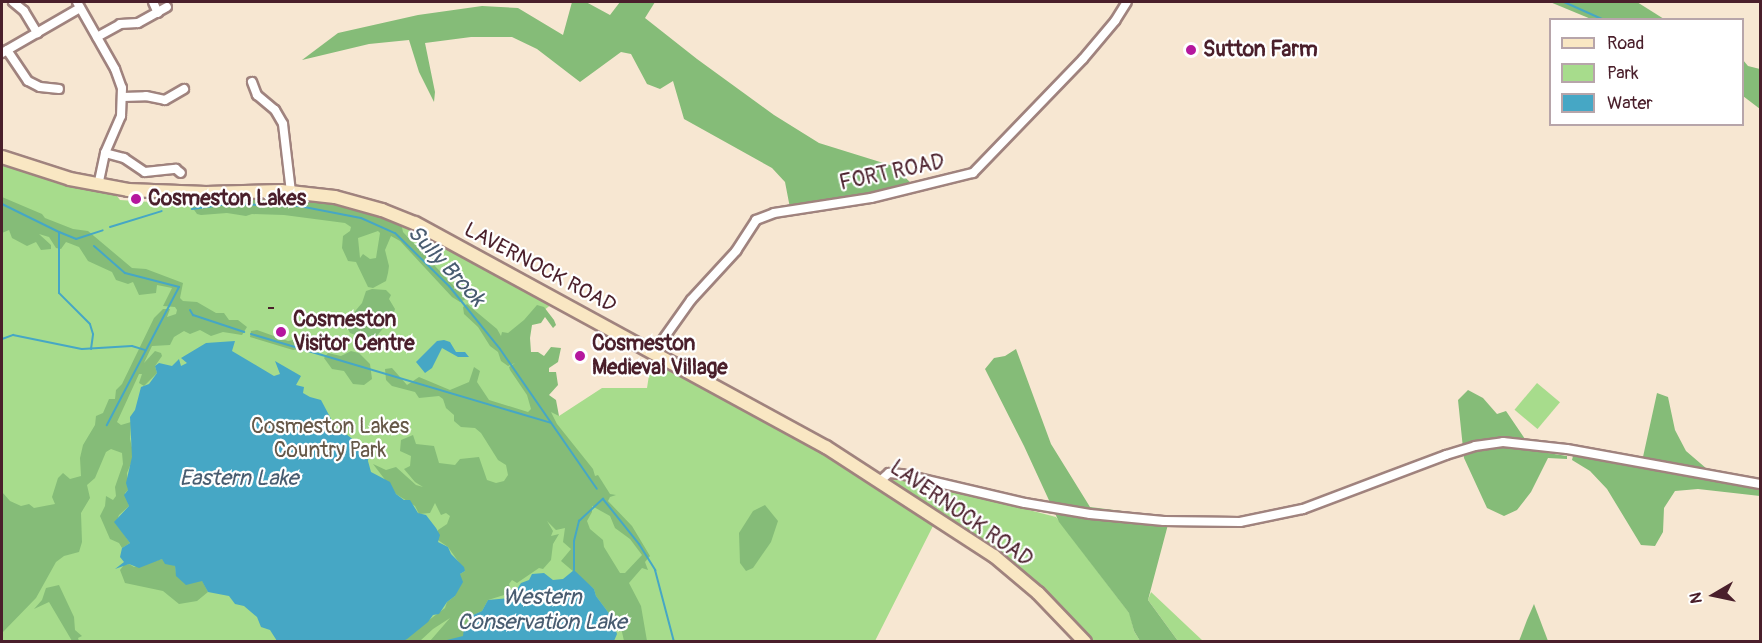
<!DOCTYPE html>
<html>
<head>
<meta charset="utf-8">
<style>
  body { margin:0 }
  #map { position:relative; width:1762px; height:643px; overflow:hidden; background:#f7e7d2; font-family:Pangolin,sans-serif }
  div>[style] { position:absolute }
  .green>* { inset:0; background:#a7dc8c; transform-origin:0 0 }
  .forest>* { inset:0; background:#85bc78 }
  .water>* { inset:0; background:#46a7c5 }
  .stream>* { height:2px; margin:-1px; padding:0 1px; transform-origin:1px; border-radius:1px; background:#46a7c5 }
  .roads { filter:drop-shadow(2px 0 #a0837e) drop-shadow(-2px 0 #a0837e) drop-shadow(0 2px #a0837e) drop-shadow(0 -2px #a0837e) }
  .street>* { height:8px; margin:-4px; padding:0 4px; transform-origin:4px; border-radius:4px; background:#fff }
  .secondary>* { height:12px; margin:-6px; padding:0 6px; transform-origin:6px; border-radius:6px; background:#f9e7c3 }
  .rail>* { height:2px; margin-top:-1px; transform-origin:0; background:repeating-linear-gradient(90deg,#4a1f2b 0 9px,transparent 0 13.5px) }
  .dots>* { width:16px; height:16px; translate:-50% -50%; box-sizing:border-box; border:3px solid #fff; border-radius:50% }
  span { translate:-50% -50%; white-space:nowrap; text-align:center; line-height:1.15; -webkit-text-stroke:4.5px #fff; paint-order:stroke }
  .poi-label { font-size:21px; color:#4a1f2b; font-weight:700 }
  .left { translate:0 -50%; text-align:left }
  .street-label { font-size:21px; color:#4a1f2b }
  .park-label { font-size:21px; color:#665848 }
  .water-label { font-size:22px; color:#485c70; font-style:italic }
  .frame { position:absolute; inset:0; border:3px solid #4a1f2b; pointer-events:none }
  .legend { position:absolute; left:1549px; top:18px; width:195px; height:108px; box-sizing:border-box; background:#fff; border:2px solid #b7a5aa; margin:0; padding:8px 10px; list-style:none; font-size:18px; color:#4a1f2b }
  .legend li { display:flex; align-items:center; gap:12px; height:30px }
  .legend b { width:30px; border:2px solid #b7a5aa }
  .north { position:absolute; left:1684px; top:565px; width:60px; height:60px; -webkit-text-stroke:4px #fff; paint-order:stroke; rotate:261deg; font-size:16px; font-weight:700; line-height:24px; text-align:center; color:#4a1f2b }
  .north::after { content:''; display:block; margin:auto; width:21px; height:27px; background:#4a1f2b; clip-path:polygon(50% 0,100% 100%,50% 72%,0 100%) }
</style>
</head>
<body>
<div id="map">
  <div class="green">
    <i style="clip-path:polygon(2px 162px,114px 192px,120px 200px,182px 204px,193px 198px,269px 196px,402px 222px,553px 303px,507px 340px,559px 416px,602px 388px,647px 388px,652px 356px,824px 452px,934px 524px,875px 641px,2px 642px)"></i>
    <i style="left:1537px;top:383px;width:30px;height:35px;rotate:40deg"></i>
    <i style="clip-path:polygon(892px 477px,906px 478px,1056px 517px,1130px 614px,1134px 631px,1140px 641px,1091px 641px,1018px 568px,927px 505px,892px 485px,889px 479px)"></i>
    <i style="clip-path:polygon(1151px 592px,1203px 641px,1178px 641px,1148px 600px)"></i>
  </div>
  <div class="forest">
    <i style="clip-path:polygon(572px 2px,586px 2px,610px 15px,620px 2px,655px 2px,645px 18px,697px 59px,774px 115px,819px 143px,893px 166px,912px 184px,867px 197px,790px 208px,785px 182px,772px 168px,684px 119px,673px 81px,660px 89px,647px 84px,631px 54px,621px 52px,580px 82px,537px 49px,512px 37px,471px 37px,425px 43px,435px 92px,434px 102px,419px 72px,409px 40px,369px 44px,302px 60px,338px 33px,418px 15px,482px 6px,518px 8px,563px 35px)"></i>
    <i style="clip-path:polygon(1550px 2px,1637px 2px,1664px 19px,1591px 19px)"></i>
    <i style="clip-path:polygon(1743px 60px,1748px 66px,1760px 69px,1760px 109px,1743px 96px)"></i>
    <i style="clip-path:polygon(evenodd,272px 195px,368px 207px,401px 223px,403px 232px,466px 299px,460px 302px,452px 297px,400px 241px,391px 236px,385px 250px,389px 266px,388px 273px,386px 281px,373px 288px,368px 287px,356px 262px,348px 261px,342px 248px,343px 236px,350px 231px,351px 227px,345px 223px,284px 215px,252px 214px,246px 216px,227px 213px,201px 215px,197px 214px,192px 207px,198px 198px,227px 199px,230px 196px,272px 195px,378px 231px,380px 233px,376px 258px,370px 259px,363px 254px,360px 258px,358px 238px,378px 231px)"></i>
    <i style="clip-path:polygon(2px 197px,42px 214px,45px 218px,73px 229px,88px 231px,132px 268px,146px 269px,183px 283px,180px 298px,183px 301px,197px 302px,216px 313px,224px 313px,229px 320px,238px 320px,247px 327px,242px 335px,223px 332px,211px 336px,200px 330px,190px 334px,184px 331px,174px 337px,170px 345px,152px 346px,144px 363px,155px 351px,161px 353px,162px 356px,155px 366px,157px 373px,144px 386px,139px 383px,142px 374px,139px 374px,117px 422px,121px 425px,131px 422px,130px 439px,134px 456px,127px 473px,128px 490px,125px 493px,129px 506px,119px 515px,116px 523px,130px 543px,122px 548px,119px 543px,110px 539px,100px 516px,105px 506px,106px 496px,113px 500px,116px 496px,115px 487px,123px 464px,122px 453px,111px 449px,106px 452px,95px 478px,87px 485px,90px 498px,81px 513px,82px 542px,79px 552px,64px 556px,56px 562px,36px 598px,2px 633px,2px 492px,10px 501px,21px 506px,29px 504px,34px 508px,55px 504px,52px 497px,58px 478px,63px 473px,70px 479px,81px 476px,80px 458px,83px 445px,95px 425px,96px 416px,103px 413px,109px 399px,115px 399px,116px 390px,122px 384px,154px 318px,163px 309px,170px 309px,167px 317px,176px 314px,177px 310px,175px 307px,163px 306px,172px 288px,157px 285px,156px 293px,139px 295px,133px 282px,128px 284px,116px 280px,112px 272px,88px 261px,79px 247px,66px 242px,61px 249px,56px 248px,49px 237px,39px 234px,51px 245px,51px 249px,41px 250px,36px 242px,27px 246px,12px 238px,9px 230px,2px 233px)"></i>
    <i style="clip-path:polygon(372px 289px,386px 290px,391px 295px,389px 299px,395px 309px,392px 318px,375px 338px,366px 339px,350px 333px,345px 323px,362px 303px,366px 291px)"></i>
    <i style="clip-path:polygon(evenodd,467px 304px,497px 329px,501px 336px,502px 332px,508px 333px,524px 320px,537px 305px,544px 307px,554px 320px,556px 325px,553px 328px,545px 317px,541px 323px,532px 325px,530px 338px,531px 352px,538px 352px,544px 356px,551px 347px,561px 348px,558px 362px,549px 368px,549px 372px,556px 372px,558px 385px,549px 395px,556px 400px,559px 416px,551px 412px,557px 424px,593px 469px,595px 476px,598px 475px,610px 494px,616px 495px,610px 497px,608px 501px,632px 526px,650px 556px,645px 562px,648px 570px,642px 568px,629px 583px,641px 606px,647px 641px,624px 641px,622px 632px,614px 627px,611px 616px,596px 596px,594px 589px,561px 561px,571px 549px,563px 542px,565px 528px,556px 530px,547px 521px,553px 531px,551px 536px,559px 534px,553px 544px,551px 560px,543px 569px,539px 568px,517px 583px,512px 580px,509px 584px,511px 590px,504px 595px,488px 600px,482px 611px,473px 615px,464px 636px,457px 640px,430px 641px,450px 618px,433px 629px,420px 641px,401px 641px,445px 608px,447px 602px,455px 596px,460px 574px,465px 571px,448px 547px,438px 540px,438px 530px,447px 524px,450px 516px,446px 513px,441px 515px,435px 503px,430px 513px,419px 514px,415px 506px,396px 494px,373px 464px,386px 470px,396px 467px,416px 485px,423px 487px,415px 482px,404px 469px,410px 466px,411px 456px,400px 451px,401px 440px,413px 435px,416px 444px,434px 446px,439px 463px,455px 465px,460px 459px,479px 457px,487px 480px,496px 483px,504px 481px,508px 475px,506px 465px,498px 460px,481px 433px,475px 428px,461px 427px,454px 421px,454px 415px,446px 408px,443px 399px,439px 396px,419px 398px,415px 392px,392px 386px,386px 380px,385px 369px,392px 368px,407px 385px,419px 377px,450px 390px,469px 382px,474px 367px,480px 371px,477px 382px,489px 400px,528px 412px,531px 409px,527px 395px,510px 370px,509px 367px,515px 363px,508px 366px,501px 361px,498px 352px,490px 346px,478px 327px,464px 314px,463px 307px,467px 304px,592px 506px,610px 516px,615px 528px,630px 539px,642px 555px,625px 573px,620px 573px,604px 547px,603px 540px,590px 529px,587px 521px,592px 512px,592px 506px)"></i>
    <i style="clip-path:polygon(257px 330px,288px 341px,298px 339px,303px 349px,293px 350px,250px 337px,251px 331px)"></i>
    <i style="clip-path:polygon(1016px 349px,1051px 444px,1090px 507px,1170px 517px,1148px 600px,1178px 641px,1140px 641px,1134px 631px,1129px 613px,1059px 522px,1024px 446px,985px 369px,994px 358px,1005px 356px)"></i>
    <i style="clip-path:polygon(351px 351px,359px 353px,370px 364px,372px 379px,364px 385px,353px 384px,344px 371px,332px 369px,324px 358px,328px 353px,341px 356px)"></i>
    <i style="clip-path:polygon(1468px 390px,1483px 398px,1497px 414px,1506px 411px,1525px 439px,1510px 439px,1510px 447px,1567px 456px,1567px 459px,1548px 458px,1531px 492px,1517px 510px,1504px 516px,1487px 508px,1464px 458px,1458px 400px)"></i>
    <i style="clip-path:polygon(1657px 393px,1668px 397px,1675px 430px,1686px 451px,1707px 469px,1760px 479px,1760px 496px,1698px 489px,1675px 491px,1664px 508px,1663px 532px,1655px 546px,1641px 545px,1607px 489px,1590px 471px,1572px 460px,1573px 456px,1641px 466px)"></i>
    <i style="clip-path:polygon(765px 505px,778px 521px,771px 542px,753px 568px,746px 571px,740px 563px,739px 533px,753px 511px)"></i>
    <i style="clip-path:polygon(162px 559px,175px 566px,176px 573px,202px 580px,208px 592px,197px 601px,179px 604px,163px 591px,125px 583px,120px 570px,124px 565px,129px 564px,134px 567px)"></i>
    <i style="clip-path:polygon(59px 585px,74px 617px,75px 630px,82px 636px,78px 638px,79px 641px,72px 641px,49px 602px,34px 609px,42px 600px,46px 588px)"></i>
    <i style="clip-path:polygon(1534px 604px,1548px 641px,1519px 641px,1527px 620px)"></i>
  </div>
  <div class="water">
    <i style="clip-path:polygon(444px 340px,450px 342px,456px 352px,465px 352px,469px 357px,458px 357px,442px 348px,432px 368px,425px 373px,416px 362px,437px 341px)"></i>
    <i style="clip-path:polygon(235px 341px,232px 351px,274px 376px,280px 374px,275px 361px,301px 376px,296px 385px,304px 387px,303px 393px,310px 397px,321px 400px,338px 432px,346px 434px,369px 452px,368px 461px,371px 472px,390px 482px,396px 494px,404px 500px,410px 500px,418px 513px,426px 515px,436px 528px,440px 535px,438px 542px,448px 547px,451px 554px,464px 567px,465px 571px,460px 574px,463px 582px,455px 596px,447px 602px,439px 614px,433px 615px,428px 622px,407px 639px,401px 642px,277px 641px,270px 630px,261px 627px,257px 617px,244px 606px,235px 604px,229px 596px,208px 592px,202px 581px,186px 585px,176px 576px,175px 566px,165px 564px,162px 559px,139px 568px,129px 564px,115px 569px,124px 562px,120px 557px,122px 548px,130px 543px,114px 522px,129px 506px,124px 495px,128px 490px,126px 483px,132px 457px,130px 417px,135px 410px,141px 387px,149px 384px,157px 373px,155px 366px,159px 363px,172px 366px,179px 359px,181px 366px,187px 363px,181px 358px,206px 343px)"></i>
    <i style="clip-path:polygon(574px 570px,594px 589px,596px 596px,611px 616px,617px 634px,614px 641px,443px 641px,463px 636px,464px 628px,473px 615px,482px 611px,488px 600px,511px 598px,521px 583px,529px 580px,532px 574px,544px 573px,553px 580px,563px 579px)"></i>
  </div>
  <div class="stream">
    <i style="left:1564px;top:2px;width:44px;rotate:24.2deg"></i>
    <i style="left:2px;top:204px;width:64px;rotate:26.2deg"></i>
    <i style="left:192px;top:209px;width:36px;rotate:-8deg"></i>
    <i style="left:228px;top:204px;width:71px;rotate:1.6deg"></i>
    <i style="left:299px;top:206px;width:63px;rotate:11deg"></i>
    <i style="left:361px;top:218px;width:37px;rotate:24deg"></i>
    <i style="left:395px;top:233px;width:76px;rotate:44.5deg"></i>
    <i style="left:449px;top:286px;width:81px;rotate:51deg"></i>
    <i style="left:500px;top:349px;width:170px;rotate:55.3deg"></i>
    <i style="left:110px;top:227px;width:54px;rotate:-17.1deg"></i>
    <i style="left:94px;top:246px;width:41px;rotate:41.1deg"></i>
    <i style="left:125px;top:273px;width:56px;rotate:14.5deg"></i>
    <i style="left:179px;top:287px;width:156px;rotate:117.6deg"></i>
    <i style="left:190px;top:310px;width:6px;rotate:59deg"></i>
    <i style="left:193px;top:315px;width:54px;rotate:18.4deg"></i>
    <i style="left:251px;top:334px;width:313px;rotate:16.5deg"></i>
    <i style="left:2px;top:339px;width:12px;rotate:-20deg"></i>
    <i style="left:13px;top:335px;width:70px;rotate:11.5deg"></i>
    <i style="left:82px;top:349px;width:50px;rotate:-3.4deg"></i>
    <i style="left:132px;top:346px;width:14px;rotate:17deg"></i>
    <i style="left:91px;top:349px;width:15px;rotate:-82deg"></i>
    <i style="left:93px;top:334px;width:10px;rotate:-107deg"></i>
    <i style="left:90px;top:324px;width:44px;rotate:-135deg"></i>
    <i style="left:59px;top:293px;width:61px;rotate:-90deg"></i>
    <i style="left:59px;top:232px;width:18px;rotate:22deg"></i>
    <i style="left:76px;top:239px;width:28px;rotate:-18deg"></i>
    <i style="left:574px;top:570px;width:29px;rotate:-90deg"></i>
    <i style="left:574px;top:541px;width:21px;rotate:-76deg"></i>
    <i style="left:579px;top:521px;width:33px;rotate:-43deg"></i>
    <i style="left:603px;top:499px;width:58px;rotate:51.3deg"></i>
    <i style="left:639px;top:544px;width:31px;rotate:58deg"></i>
    <i style="left:655px;top:570px;width:74px;rotate:75.2deg"></i>
  </div>
  <div class="roads">
    <div class="street">
      <i style="left:13px;top:2px;width:14px;rotate:39deg"></i>
      <i style="left:24px;top:11px;width:26px;rotate:59deg"></i>
      <i style="left:77px;top:2px;width:77px;rotate:60.4deg"></i>
      <i style="left:115px;top:69px;width:20px;rotate:70deg"></i>
      <i style="left:122px;top:88px;width:28px;rotate:92deg"></i>
      <i style="left:121px;top:116px;width:40px;rotate:113.4deg"></i>
      <i style="left:105px;top:153px;width:33px;rotate:102deg"></i>
      <i style="left:153px;top:2px;width:12px;rotate:66deg"></i>
      <i style="left:97px;top:37px;width:26px;rotate:-29deg"></i>
      <i style="left:120px;top:24px;width:18px;rotate:-3deg"></i>
      <i style="left:138px;top:23px;width:33px;rotate:-29deg"></i>
      <i style="left:7px;top:50px;width:37px;rotate:56deg"></i>
      <i style="left:28px;top:81px;width:13px;rotate:27deg"></i>
      <i style="left:40px;top:87px;width:19px;rotate:6deg"></i>
      <i style="left:2px;top:53px;width:90px;rotate:-30deg"></i>
      <i style="left:252px;top:82px;width:14px;rotate:69deg"></i>
      <i style="left:257px;top:95px;width:23px;rotate:40deg"></i>
      <i style="left:275px;top:110px;width:16px;rotate:60deg"></i>
      <i style="left:283px;top:124px;width:68px;rotate:83.3deg"></i>
      <i style="left:123px;top:97px;width:23px;rotate:-2deg"></i>
      <i style="left:146px;top:96px;width:19px;rotate:12deg"></i>
      <i style="left:165px;top:100px;width:22px;rotate:-30deg"></i>
      <i style="left:105px;top:153px;width:20px;rotate:15deg"></i>
      <i style="left:124px;top:158px;width:25px;rotate:34deg"></i>
      <i style="left:145px;top:172px;width:31px;rotate:-6deg"></i>
      <i style="left:176px;top:169px;width:6px;rotate:39deg"></i>
      <i style="left:654px;top:352px;width:64px;rotate:-54.6deg"></i>
      <i style="left:691px;top:300px;width:67px;rotate:-47.4deg"></i>
      <i style="left:736px;top:251px;width:37px;rotate:-57deg"></i>
      <i style="left:756px;top:220px;width:19px;rotate:-21deg"></i>
      <i style="left:774px;top:213px;width:98px;rotate:-8.8deg"></i>
      <i style="left:871px;top:198px;width:105px;rotate:-13.8deg"></i>
      <i style="left:973px;top:173px;width:158px;rotate:-46deg"></i>
      <i style="left:1083px;top:59px;width:50px;rotate:-49.9deg"></i>
      <i style="left:1115px;top:21px;width:22px;rotate:-58deg"></i>
      <i style="left:880px;top:481px;width:12px;rotate:-42deg"></i>
      <i style="left:889px;top:473px;width:12px;rotate:5deg"></i>
      <i style="left:901px;top:474px;width:127px;rotate:13.2deg"></i>
      <i style="left:1025px;top:503px;width:66px;rotate:9.6deg"></i>
      <i style="left:1090px;top:514px;width:74px;rotate:5.4deg"></i>
      <i style="left:1164px;top:521px;width:76px;rotate:0.8deg"></i>
      <i style="left:1240px;top:522px;width:64px;rotate:-11.7deg"></i>
      <i style="left:1303px;top:509px;width:153px;rotate:-20.7deg"></i>
      <i style="left:1446px;top:455px;width:30px;rotate:-17deg"></i>
      <i style="left:1475px;top:446px;width:28px;rotate:-8deg"></i>
      <i style="left:1503px;top:442px;width:64px;rotate:6.2deg"></i>
      <i style="left:1567px;top:449px;width:196px;rotate:10.3deg"></i>
    </div>
    <div class="secondary">
      <i style="left:2px;top:157px;width:71px;rotate:17.9deg"></i>
      <i style="left:70px;top:179px;width:59px;rotate:10.7deg"></i>
      <i style="left:128px;top:190px;width:78px;rotate:2.2deg"></i>
      <i style="left:206px;top:193px;width:75px;rotate:-1.5deg"></i>
      <i style="left:281px;top:191px;width:54px;rotate:6.3deg"></i>
      <i style="left:335px;top:197px;width:49px;rotate:15.5deg"></i>
      <i style="left:382px;top:210px;width:35px;rotate:22deg"></i>
      <i style="left:415px;top:223px;width:468px;rotate:28.6deg"></i>
      <i style="left:826px;top:447px;width:200px;rotate:33deg"></i>
      <i style="left:994px;top:556px;width:57px;rotate:40.1deg"></i>
      <i style="left:1038px;top:593px;width:68px;rotate:46.2deg"></i>
    </div>
  </div>
  <div class="rail">
    <i style="left:268px;top:308px;width:6px"></i>
  </div>
  <div class="dots">
    <i style="left:1191px;top:50px;background:#b5179e"></i>
    <i style="left:136px;top:199px;background:#b5179e"></i>
    <i style="left:281px;top:332px;background:#b5179e"></i>
    <i style="left:580px;top:356px;background:#b5179e"></i>
  </div>
  <div class="poi-label">
    <span class="left" style="left:1203px;top:50px">Sutton Farm</span>
    <span class="left" style="left:148px;top:199px">Cosmeston Lakes</span>
    <span class="left" style="left:293px;top:332px">Cosmeston<br>Visitor Centre</span>
    <span class="left" style="left:592px;top:356px">Cosmeston<br>Medieval Village</span>
  </div>
  <div class="street-label">
    <span style="left:892px;top:173px;rotate:-12deg">FORT ROAD</span>
    <span style="left:540px;top:268px;rotate:28deg">LAVERNOCK ROAD</span>
    <span style="left:961px;top:514px;rotate:35deg">LAVERNOCK ROAD</span>
  </div>
  <div class="park-label">
    <span style="left:330px;top:439px">Cosmeston Lakes<br>Country Park</span>
  </div>
  <div class="water-label">
    <span style="left:446px;top:266px;rotate:47deg">Sully Brook</span>
    <span style="left:239px;top:479px">Eastern Lake</span>
    <span style="left:542px;top:610px">Western<br>Conservation Lake</span>
  </div>
  <div class="frame"></div>
  <ul class="legend">
  <li><b style="height:8px;background:#f9e7c3"></b>Road</li>
  <li><b style="height:16px;background:#a7dc8c"></b>Park</li>
  <li><b style="height:16px;background:#46a7c5"></b>Water</li>
  </ul>
  <div class="north">N</div>
</div>
</body>
</html>
